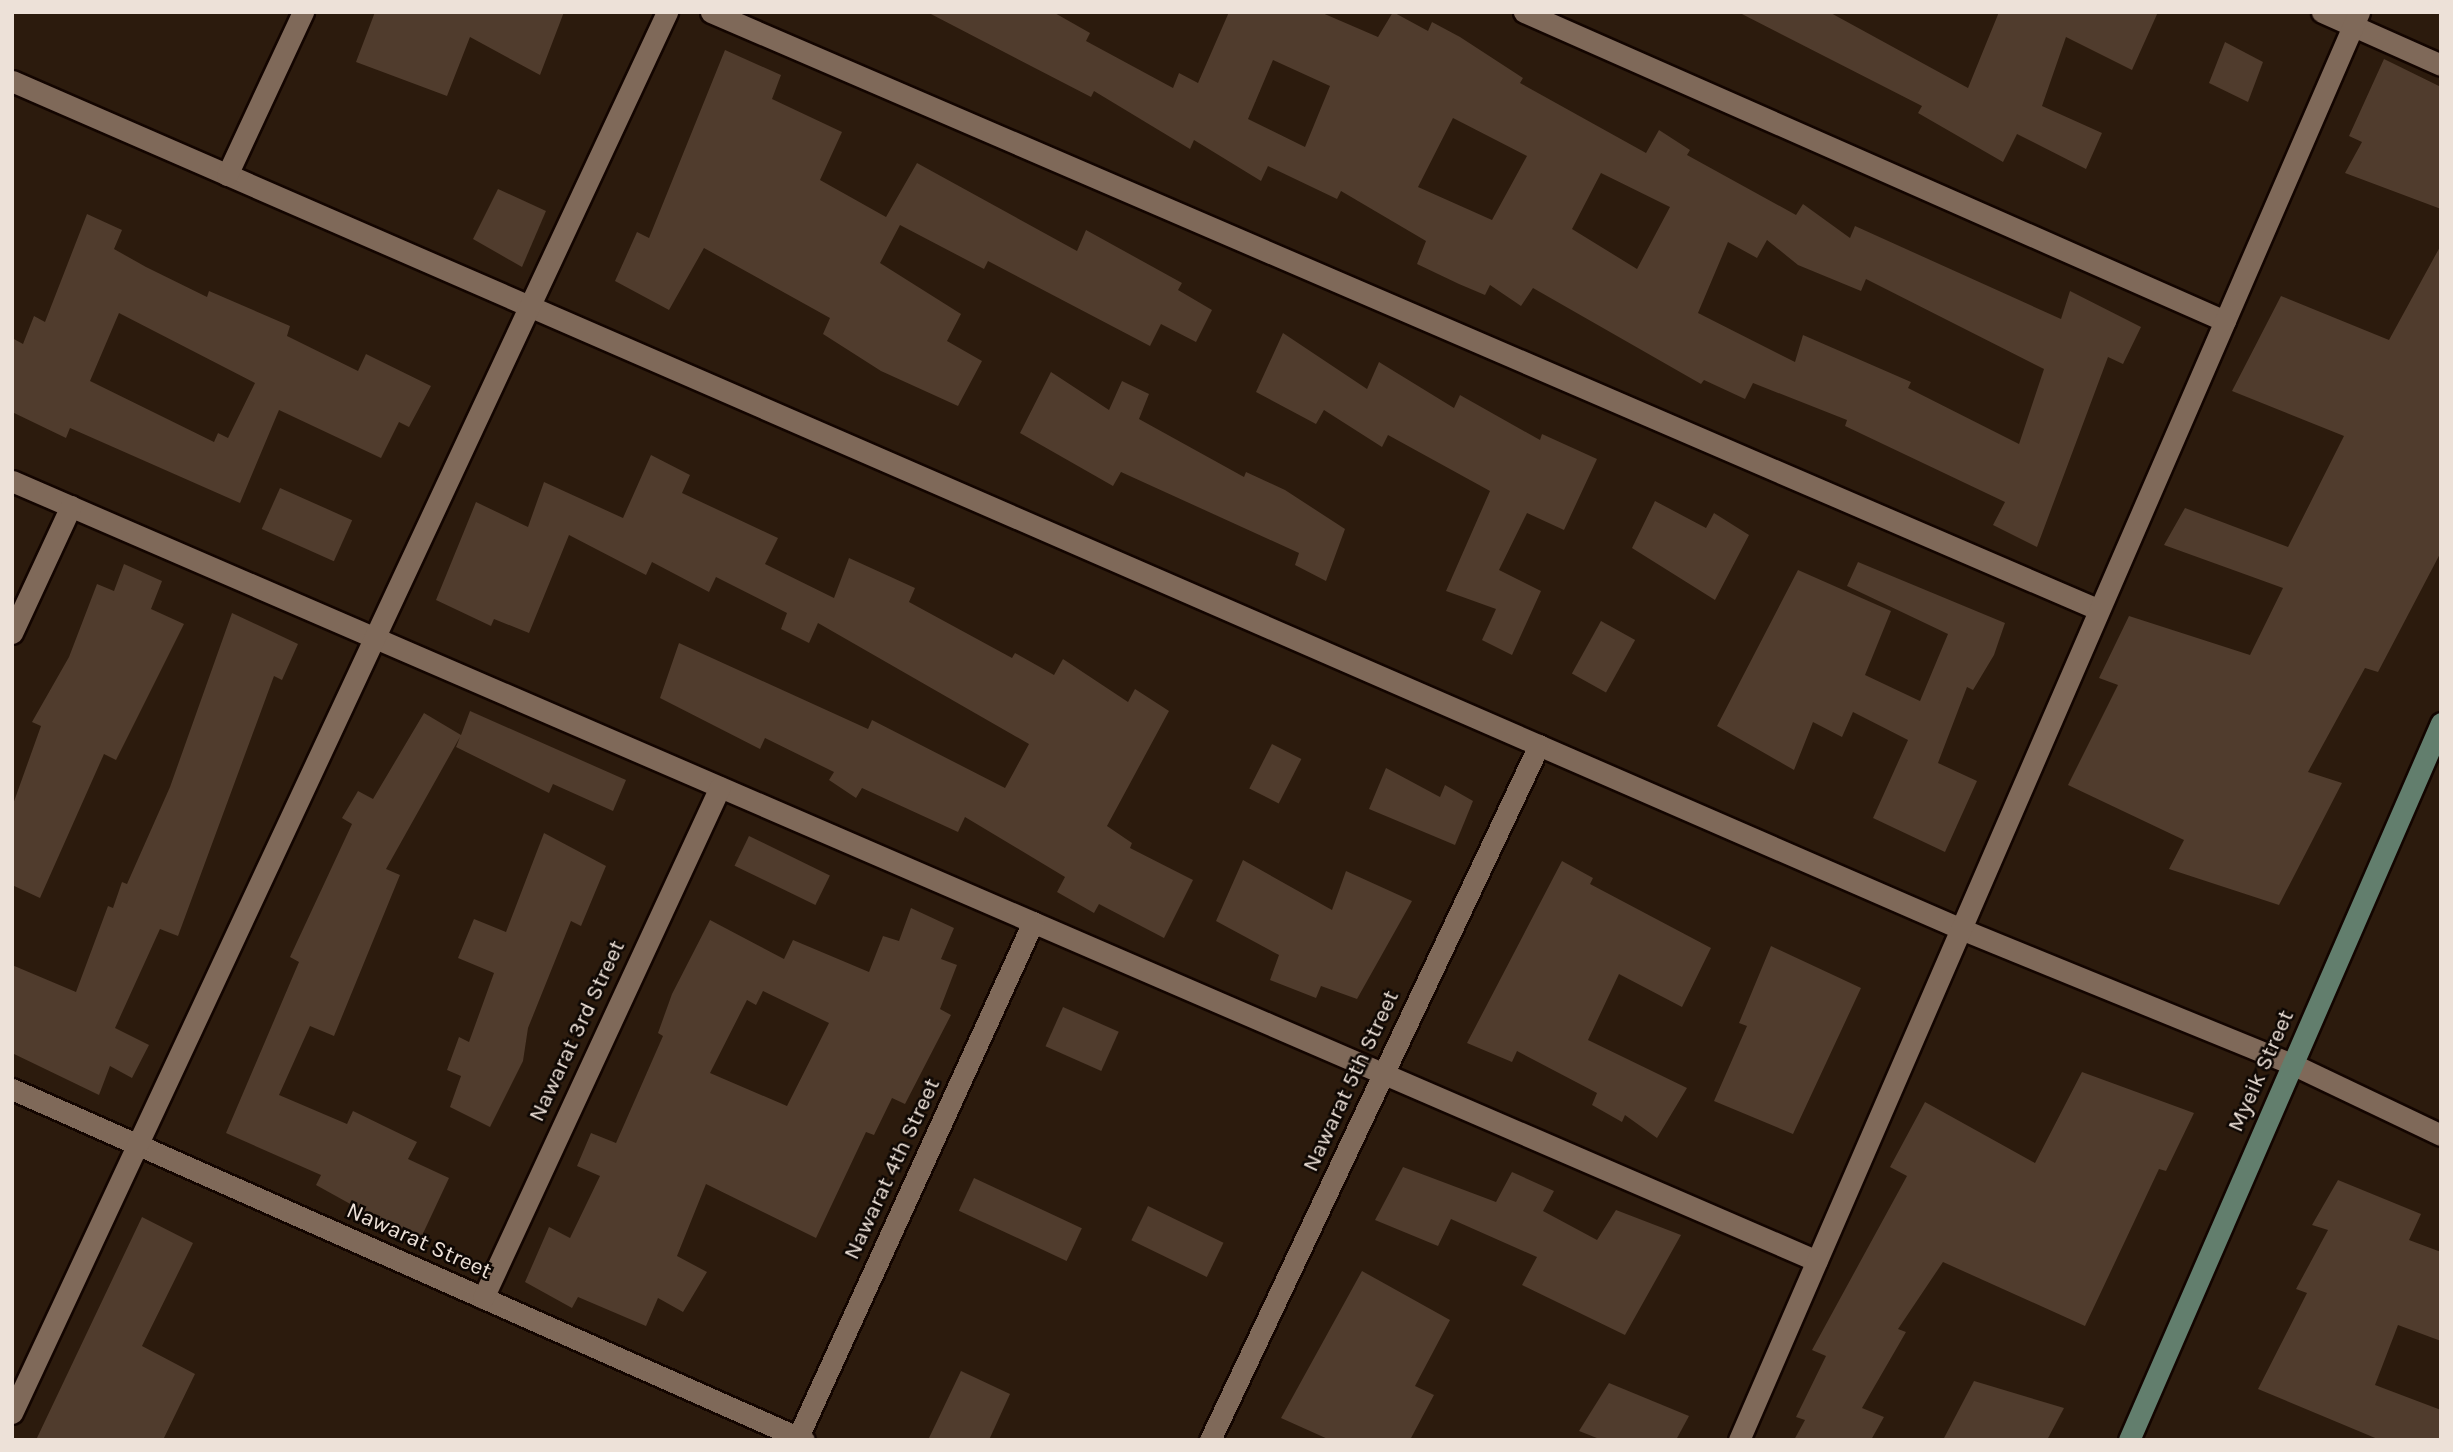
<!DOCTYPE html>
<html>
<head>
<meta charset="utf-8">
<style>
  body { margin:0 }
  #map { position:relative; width:2453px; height:1452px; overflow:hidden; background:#2c1b0d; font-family:Karla,sans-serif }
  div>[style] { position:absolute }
  .building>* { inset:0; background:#503c2d; transform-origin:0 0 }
  .roads { filter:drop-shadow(2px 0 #130500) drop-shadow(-2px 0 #130500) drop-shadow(0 2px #130500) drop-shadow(0 -2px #130500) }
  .street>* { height:21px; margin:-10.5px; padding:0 10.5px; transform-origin:10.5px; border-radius:10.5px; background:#7f6959 }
  .secondary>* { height:21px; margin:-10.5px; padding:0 10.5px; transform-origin:10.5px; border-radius:10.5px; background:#627e6d }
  span { translate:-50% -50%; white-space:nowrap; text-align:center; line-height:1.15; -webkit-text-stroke:5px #0e0703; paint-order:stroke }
  .street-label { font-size:23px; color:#ede1d8 }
  .frame { position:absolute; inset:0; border:14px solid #ede1d8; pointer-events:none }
</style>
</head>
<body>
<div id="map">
  <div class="building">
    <i style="clip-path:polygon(375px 12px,564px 12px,540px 75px,470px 37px,447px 96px,356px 62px)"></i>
    <i style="clip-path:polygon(evenodd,927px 12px,1053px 12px,1090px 33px,1086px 41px,1173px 88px,1179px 73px,1198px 83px,1229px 12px,1320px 12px,1378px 37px,1393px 12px,1428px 31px,1432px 22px,1460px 37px,1523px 78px,1520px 83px,1646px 153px,1659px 130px,1690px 150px,1687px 155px,1796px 215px,1803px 204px,1850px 238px,1855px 226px,2061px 319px,2070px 291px,2141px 327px,2123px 364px,2108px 357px,2037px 547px,1993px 525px,2005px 502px,1845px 426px,1847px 420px,1753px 383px,1745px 399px,1704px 380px,1701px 384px,1533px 288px,1521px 306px,1490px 285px,1485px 295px,1459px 284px,1417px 264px,1426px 241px,1341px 191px,1337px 199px,1268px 166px,1261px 181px,1194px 140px,1190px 149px,1094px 91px,1091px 97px,927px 12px,1273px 60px,1330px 86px,1305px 147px,1248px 119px,1273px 60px,927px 12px,1453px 118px,1527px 156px,1492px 220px,1418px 187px,1453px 118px,927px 12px,1601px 173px,1670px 207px,1637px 269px,1572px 229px,1601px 173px,927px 12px,1767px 240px,1798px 265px,1861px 291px,1866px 279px,2044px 369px,2019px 444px,1908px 388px,1911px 382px,1803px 335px,1795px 362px,1698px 313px,1728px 242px,1757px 258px,1767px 240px)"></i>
    <i style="clip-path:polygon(1738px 12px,1829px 12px,1968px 88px,1999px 12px,2158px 12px,2132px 70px,2066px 37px,2042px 106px,2102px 133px,2086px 169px,2017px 134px,2003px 162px,1918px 113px,1922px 106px)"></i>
    <i style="clip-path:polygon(2225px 42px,2263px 62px,2248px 102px,2209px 83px)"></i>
    <i style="clip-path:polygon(725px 50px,781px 75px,772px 99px,842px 132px,820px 180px,886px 217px,917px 163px,1077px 251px,1086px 230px,1182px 283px,1178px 290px,1212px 310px,1196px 342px,1161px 324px,1150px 346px,988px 261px,984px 269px,900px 225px,880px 263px,961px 314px,947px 341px,982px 361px,958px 406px,881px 371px,823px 334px,830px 318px,704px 248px,669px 310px,615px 281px,637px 232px,649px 238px)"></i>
    <i style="clip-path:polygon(2384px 59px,2441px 87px,2441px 209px,2345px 173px,2362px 142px,2349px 136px)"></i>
    <i style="clip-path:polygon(498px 189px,546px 211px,522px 267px,473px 239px)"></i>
    <i style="clip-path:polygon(evenodd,87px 214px,122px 230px,114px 249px,146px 267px,207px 297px,209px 291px,290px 326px,287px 336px,358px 371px,366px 354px,431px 386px,409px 427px,399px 422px,381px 458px,279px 410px,240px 503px,70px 428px,66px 438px,12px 412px,12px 338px,23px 344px,34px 316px,45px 322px,87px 214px,119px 313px,255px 383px,228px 438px,218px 433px,214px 442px,90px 381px,119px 313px)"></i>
    <i style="clip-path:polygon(2441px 245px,2441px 552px,2378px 672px,2365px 668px,2308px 772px,2342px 783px,2279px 905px,2169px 869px,2184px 840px,2068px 785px,2118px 685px,2099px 678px,2129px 616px,2250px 655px,2283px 588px,2164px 545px,2185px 508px,2288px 547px,2344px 436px,2232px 391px,2281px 296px,2389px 340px)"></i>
    <i style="clip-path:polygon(1283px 333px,1367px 389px,1379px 362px,1454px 408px,1460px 395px,1540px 440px,1542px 434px,1597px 459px,1564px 530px,1527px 513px,1499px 570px,1541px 591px,1512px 655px,1482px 640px,1496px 609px,1446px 591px,1490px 491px,1388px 435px,1382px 447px,1324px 410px,1316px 424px,1256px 392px)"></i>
    <i style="clip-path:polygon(1051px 372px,1109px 410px,1122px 381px,1149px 394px,1139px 419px,1244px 477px,1246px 472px,1285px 490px,1345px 529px,1326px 581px,1295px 565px,1299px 553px,1121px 472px,1113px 486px,1020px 433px)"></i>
    <i style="clip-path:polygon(651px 455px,690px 475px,682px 493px,778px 538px,765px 564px,834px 598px,849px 558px,915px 588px,909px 602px,1012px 658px,1015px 653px,1054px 675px,1063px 659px,1128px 702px,1135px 689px,1169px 711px,1107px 826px,1132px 843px,1130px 848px,1193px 880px,1164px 938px,1099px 904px,1094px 913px,1057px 892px,1065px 877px,965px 817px,958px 832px,862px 788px,856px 798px,829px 780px,834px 772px,765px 738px,760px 749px,660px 698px,679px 643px,868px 729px,872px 720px,1005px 788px,1029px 744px,818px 623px,809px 643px,781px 629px,787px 613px,716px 577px,709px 592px,652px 562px,646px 575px,569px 535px,529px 633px,494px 619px,491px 626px,436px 600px,476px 502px,528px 527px,544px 482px,623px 518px)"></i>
    <i style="left:280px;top:488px;width:79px;height:45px;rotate:24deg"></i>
    <i style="clip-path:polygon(1655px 501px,1706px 528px,1714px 513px,1749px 535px,1715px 600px,1632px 548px)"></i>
    <i style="clip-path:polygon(1858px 562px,2005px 623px,1994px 655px,1973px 690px,1967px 687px,1938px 763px,1977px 781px,1945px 852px,1873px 818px,1908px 740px,1853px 712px,1842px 737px,1813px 722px,1794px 770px,1717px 726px,1798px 570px,1891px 611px,1865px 675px,1920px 701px,1948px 634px,1847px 586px)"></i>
    <i style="clip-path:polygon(124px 564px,162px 581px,151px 609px,184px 624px,116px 760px,104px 754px,40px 898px,12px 885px,12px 807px,41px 726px,32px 722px,69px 657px,97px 584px,114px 591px)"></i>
    <i style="clip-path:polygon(232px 613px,298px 644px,282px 680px,274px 676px,178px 936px,160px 929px,115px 1028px,149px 1045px,132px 1078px,110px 1066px,99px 1095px,12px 1053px,12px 965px,76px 992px,108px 906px,113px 908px,122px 882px,127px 884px,170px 787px)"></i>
    <i style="left:1601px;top:621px;width:39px;height:60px;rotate:29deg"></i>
    <i style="clip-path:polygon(470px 711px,626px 780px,613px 811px,553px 784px,549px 793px,456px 747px,460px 737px,386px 869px,400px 875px,334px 1036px,310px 1026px,279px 1095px,347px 1124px,353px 1111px,417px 1142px,408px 1159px,449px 1178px,419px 1242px,316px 1185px,321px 1175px,226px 1133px,299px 962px,290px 957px,352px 824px,342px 818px,358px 791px,373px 799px,424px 713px,461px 735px)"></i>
    <i style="left:1272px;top:744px;width:33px;height:50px;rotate:27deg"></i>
    <i style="clip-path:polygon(1386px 768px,1440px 797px,1445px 785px,1473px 801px,1455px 845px,1369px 809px)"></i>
    <i style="clip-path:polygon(544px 833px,606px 866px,581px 926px,571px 921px,528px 1028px,523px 1061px,490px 1127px,450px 1107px,461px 1076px,447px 1070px,459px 1037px,469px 1042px,494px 973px,458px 958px,474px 919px,506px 932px)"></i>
    <i style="left:749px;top:836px;width:90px;height:33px;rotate:26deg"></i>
    <i style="clip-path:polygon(1243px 860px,1332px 910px,1346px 871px,1412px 901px,1357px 999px,1321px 986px,1316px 998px,1270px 980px,1279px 955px,1216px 921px)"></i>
    <i style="clip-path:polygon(1562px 861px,1593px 878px,1590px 884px,1711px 948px,1682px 1007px,1619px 974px,1588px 1040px,1687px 1088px,1657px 1138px,1625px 1115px,1622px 1122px,1592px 1105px,1597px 1093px,1517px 1051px,1512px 1062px,1467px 1043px)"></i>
    <i style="clip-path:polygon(evenodd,911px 908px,954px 928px,941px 959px,957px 965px,940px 1009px,951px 1015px,905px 1104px,892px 1098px,874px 1135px,866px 1132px,816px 1238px,706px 1184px,677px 1256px,707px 1272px,683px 1312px,658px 1298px,646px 1326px,578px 1297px,572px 1308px,525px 1282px,549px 1227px,570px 1238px,600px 1176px,577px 1166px,591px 1133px,616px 1143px,663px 1036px,658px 1033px,672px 994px,710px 920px,784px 959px,793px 940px,869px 972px,883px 936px,899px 941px,911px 908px,763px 991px,829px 1023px,787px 1106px,710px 1073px,747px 1000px,756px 1005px,763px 991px)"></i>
    <i style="clip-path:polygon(1771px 946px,1861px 988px,1793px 1134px,1714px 1101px,1747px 1026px,1739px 1023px)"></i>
    <i style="left:1063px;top:1007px;width:61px;height:43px;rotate:24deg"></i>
    <i style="clip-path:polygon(2082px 1072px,2194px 1113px,2166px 1171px,2159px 1169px,2085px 1326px,1943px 1262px,1898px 1329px,1906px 1332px,1862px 1408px,1884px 1417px,1871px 1440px,1794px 1440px,1805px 1420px,1796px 1417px,1826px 1356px,1812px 1350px,1907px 1176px,1890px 1167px,1925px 1102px,2035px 1163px)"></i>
    <i style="clip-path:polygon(1403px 1167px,1496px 1202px,1512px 1172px,1554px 1191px,1543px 1211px,1597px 1240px,1616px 1210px,1681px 1235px,1625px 1335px,1522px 1285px,1537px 1257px,1451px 1219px,1438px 1246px,1375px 1220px)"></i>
    <i style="left:974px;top:1178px;width:119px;height:36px;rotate:25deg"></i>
    <i style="clip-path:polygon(2338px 1180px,2421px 1214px,2409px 1240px,2441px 1252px,2441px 1341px,2398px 1325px,2375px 1385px,2441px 1410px,2441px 1440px,2380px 1440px,2258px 1389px,2307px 1293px,2296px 1289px,2328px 1230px,2312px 1225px)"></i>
    <i style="left:1148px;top:1206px;width:84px;height:38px;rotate:26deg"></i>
    <i style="clip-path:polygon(142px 1217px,193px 1243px,142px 1346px,195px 1374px,163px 1440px,36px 1440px)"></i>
    <i style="clip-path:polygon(1362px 1271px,1450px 1320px,1415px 1386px,1434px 1395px,1410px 1440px,1330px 1440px,1281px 1418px)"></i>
    <i style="clip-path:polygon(961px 1371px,1010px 1394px,989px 1440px,928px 1440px)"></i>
    <i style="clip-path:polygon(1974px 1381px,2064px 1408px,2047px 1440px,1943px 1440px)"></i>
    <i style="clip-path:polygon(1609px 1383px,1689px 1416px,1676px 1440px,1602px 1440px,1579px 1431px)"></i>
  </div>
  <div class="roads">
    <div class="street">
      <i style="left:711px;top:12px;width:1509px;rotate:23.3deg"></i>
      <i style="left:1524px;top:12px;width:766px;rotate:23.79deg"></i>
      <i style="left:2322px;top:12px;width:130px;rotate:24deg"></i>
      <i style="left:12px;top:81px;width:2125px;rotate:23.51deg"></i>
      <i style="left:1961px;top:929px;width:357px;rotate:22.2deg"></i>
      <i style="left:2292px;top:1064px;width:165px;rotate:25.5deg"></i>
      <i style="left:227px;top:175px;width:180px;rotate:-65deg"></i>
      <i style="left:12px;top:481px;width:1966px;rotate:23.37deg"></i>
      <i style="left:12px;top:633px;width:140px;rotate:-65.1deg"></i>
      <i style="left:12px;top:1089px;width:866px;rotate:23.9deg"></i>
      <i style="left:483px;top:1298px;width:563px;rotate:-65.12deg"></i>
      <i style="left:12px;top:1413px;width:1547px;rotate:-64.94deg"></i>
      <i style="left:798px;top:1437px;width:566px;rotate:-65.47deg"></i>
      <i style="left:1210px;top:1440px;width:769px;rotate:-64.67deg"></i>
      <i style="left:1739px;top:1440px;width:1557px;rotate:-66.53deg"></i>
    </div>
    <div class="secondary">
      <i style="left:2129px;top:1440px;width:782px;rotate:-66.48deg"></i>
    </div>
  </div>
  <div class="street-label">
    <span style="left:577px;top:1031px;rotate:-65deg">Nawarat 3rd Street</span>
    <span style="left:2261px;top:1071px;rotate:-66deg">Myeik Street</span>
    <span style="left:1351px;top:1081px;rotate:-65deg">Nawarat 5th Street</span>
    <span style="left:892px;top:1169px;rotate:-65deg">Nawarat 4th Street</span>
    <span style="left:419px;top:1241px;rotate:24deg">Nawarat Street</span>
  </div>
  <div class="frame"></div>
</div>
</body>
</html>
